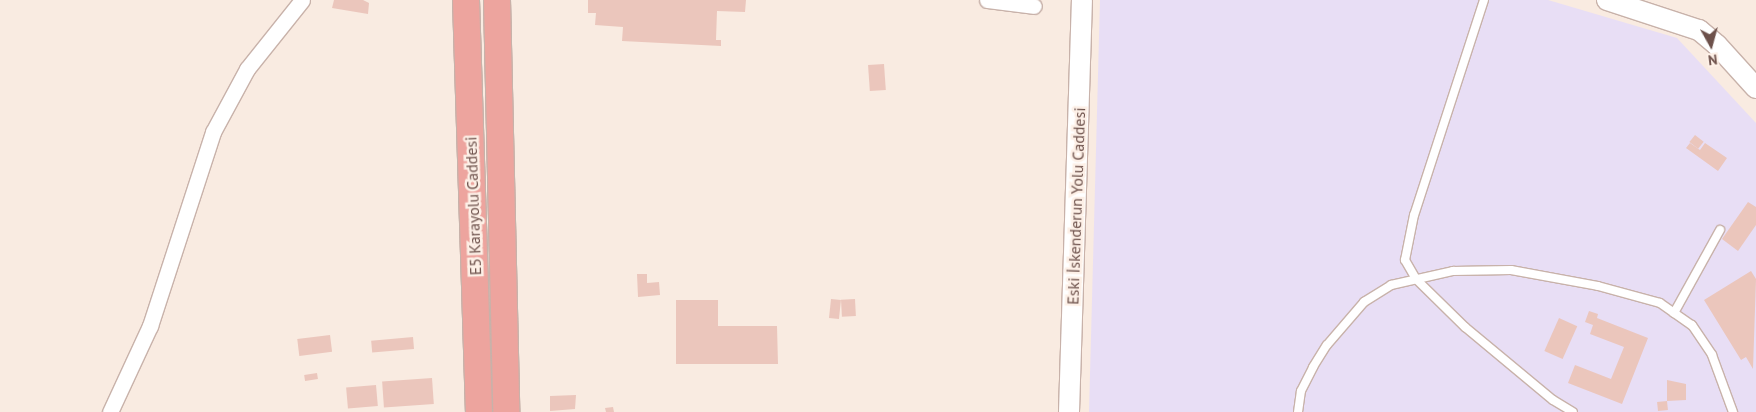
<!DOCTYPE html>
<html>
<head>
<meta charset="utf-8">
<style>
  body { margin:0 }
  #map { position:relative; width:1756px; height:412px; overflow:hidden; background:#f9ebe1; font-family:"PT Sans",sans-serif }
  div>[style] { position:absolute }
  .education>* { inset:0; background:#e8def5 }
  .building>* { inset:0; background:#ebc6bc; transform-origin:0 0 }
  .roads { filter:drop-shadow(1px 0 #c8b2aa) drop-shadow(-1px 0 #c8b2aa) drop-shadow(0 1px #c8b2aa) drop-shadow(0 -1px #c8b2aa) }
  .lane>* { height:8px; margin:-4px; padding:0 4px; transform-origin:4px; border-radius:4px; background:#fff }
  .street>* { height:15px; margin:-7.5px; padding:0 7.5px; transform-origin:7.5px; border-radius:7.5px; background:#fff }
  .secondary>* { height:20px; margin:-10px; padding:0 10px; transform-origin:10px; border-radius:10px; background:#fff }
  .highway>* { height:26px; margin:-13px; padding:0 13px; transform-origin:13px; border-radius:13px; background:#eda49e }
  span { translate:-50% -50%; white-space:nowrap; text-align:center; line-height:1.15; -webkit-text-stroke:5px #fdf0e7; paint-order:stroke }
  .street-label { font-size:16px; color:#6d514b }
  .north { position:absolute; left:1686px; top:20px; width:50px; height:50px; -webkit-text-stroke:4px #fdf0e7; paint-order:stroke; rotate:173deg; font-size:14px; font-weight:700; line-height:20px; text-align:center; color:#6d514b }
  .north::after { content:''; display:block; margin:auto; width:18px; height:22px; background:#6d514b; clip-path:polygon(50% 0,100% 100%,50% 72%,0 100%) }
</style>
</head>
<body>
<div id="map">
  <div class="education">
    <i style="clip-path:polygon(1100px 0,1548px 0,1677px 38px,1756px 123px,1756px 412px,1089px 412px)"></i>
  </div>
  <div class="building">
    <i style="clip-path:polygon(334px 0,363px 0,369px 3px,368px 14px,332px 8px)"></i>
    <i style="clip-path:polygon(588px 0,746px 0,745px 12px,717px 11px,716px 40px,721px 40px,721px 46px,622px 41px,623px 27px,595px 25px,596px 13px,588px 13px)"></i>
    <i style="left:884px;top:64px;width:26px;height:16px;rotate:86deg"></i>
    <i style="left:1695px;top:135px;width:11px;height:9px;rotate:38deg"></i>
    <i style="clip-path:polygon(1690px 143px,1700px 150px,1705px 143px,1727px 158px,1718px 171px,1686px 148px)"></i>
    <i style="clip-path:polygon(1748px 202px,1756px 207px,1756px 225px,1738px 251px,1722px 239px)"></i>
    <i style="clip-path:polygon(1751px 271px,1756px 279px,1753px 369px,1746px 357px,1741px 360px,1704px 300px)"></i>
    <i style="clip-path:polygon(637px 274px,647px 274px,647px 283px,659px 282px,660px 295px,638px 297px)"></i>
    <i style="left:831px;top:299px;width:10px;height:19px;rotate:6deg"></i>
    <i style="left:855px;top:299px;width:17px;height:14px;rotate:87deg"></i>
    <i style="clip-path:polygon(676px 300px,718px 300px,718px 326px,777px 326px,778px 364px,676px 364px)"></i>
    <i style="clip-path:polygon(1589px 311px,1598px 314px,1597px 318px,1648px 338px,1622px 404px,1568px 383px,1575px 365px,1611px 379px,1624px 347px,1590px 334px,1593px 325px,1585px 322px)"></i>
    <i style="left:1559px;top:318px;width:20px;height:36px;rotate:24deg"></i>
    <i style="left:330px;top:335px;width:17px;height:33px;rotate:83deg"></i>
    <i style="left:413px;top:337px;width:12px;height:42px;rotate:85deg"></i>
    <i style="left:317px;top:373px;width:6px;height:13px;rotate:81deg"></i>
    <i style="left:432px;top:378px;width:26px;height:50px;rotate:86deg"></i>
    <i style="clip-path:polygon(1667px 380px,1686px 384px,1686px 400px,1667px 401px)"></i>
    <i style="left:376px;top:385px;width:21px;height:30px;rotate:85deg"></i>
    <i style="clip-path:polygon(576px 395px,575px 409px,550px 411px,550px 396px)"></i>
    <i style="left:1667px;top:401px;width:9px;height:10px;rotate:84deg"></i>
    <i style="clip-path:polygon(613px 407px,614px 412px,606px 412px,605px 408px)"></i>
  </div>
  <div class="roads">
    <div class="lane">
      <i style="left:1484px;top:0;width:226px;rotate:108deg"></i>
      <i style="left:1414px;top:215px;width:46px;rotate:101.3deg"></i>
      <i style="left:1405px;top:260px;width:22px;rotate:60deg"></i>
      <i style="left:1416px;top:279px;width:69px;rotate:44.4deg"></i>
      <i style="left:1465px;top:327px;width:114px;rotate:39.7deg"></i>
      <i style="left:1553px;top:400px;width:23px;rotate:31deg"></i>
      <i style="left:1674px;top:313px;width:95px;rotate:-61deg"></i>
      <i style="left:1298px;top:412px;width:21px;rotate:-82deg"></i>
      <i style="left:1301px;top:391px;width:27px;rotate:-63deg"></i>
      <i style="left:1313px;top:367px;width:26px;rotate:-58deg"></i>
      <i style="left:1327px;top:345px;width:57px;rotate:-49.3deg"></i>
      <i style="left:1364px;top:302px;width:32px;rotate:-32deg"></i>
      <i style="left:1391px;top:285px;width:64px;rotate:-12.7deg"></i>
      <i style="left:1453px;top:271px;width:58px;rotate:-1deg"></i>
      <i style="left:1511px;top:270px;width:88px;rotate:10.4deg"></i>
      <i style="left:1598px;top:286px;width:64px;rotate:15.3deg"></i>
      <i style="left:1660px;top:303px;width:39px;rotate:35deg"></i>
      <i style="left:1692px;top:325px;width:36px;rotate:56deg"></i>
      <i style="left:1712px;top:355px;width:61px;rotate:69.8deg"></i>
    </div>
    <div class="street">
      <i style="left:987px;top:0;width:47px;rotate:7.3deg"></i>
      <i style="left:110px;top:412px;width:95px;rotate:-65.1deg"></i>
      <i style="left:150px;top:326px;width:204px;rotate:-72deg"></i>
      <i style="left:213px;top:132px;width:72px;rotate:-61.6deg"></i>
      <i style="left:247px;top:69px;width:88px;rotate:-51.4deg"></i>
    </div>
    <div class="secondary">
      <i style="left:1607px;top:0;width:97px;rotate:18.1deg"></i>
      <i style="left:1699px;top:30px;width:23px;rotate:40deg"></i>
      <i style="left:1717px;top:45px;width:58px;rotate:47.8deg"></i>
      <i style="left:1069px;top:412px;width:412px;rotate:-88.2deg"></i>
    </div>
    <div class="highway">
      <i style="left:466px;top:0;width:412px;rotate:88.2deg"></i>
      <i style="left:497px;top:0;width:412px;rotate:88.7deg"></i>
    </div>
  </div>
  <div class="street-label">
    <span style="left:473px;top:206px;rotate:-92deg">E5 Karayolu Caddesi</span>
    <span style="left:1076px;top:206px;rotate:-88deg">Eski İskenderun Yolu Caddesi</span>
  </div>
  <div class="north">N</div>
</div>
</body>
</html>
